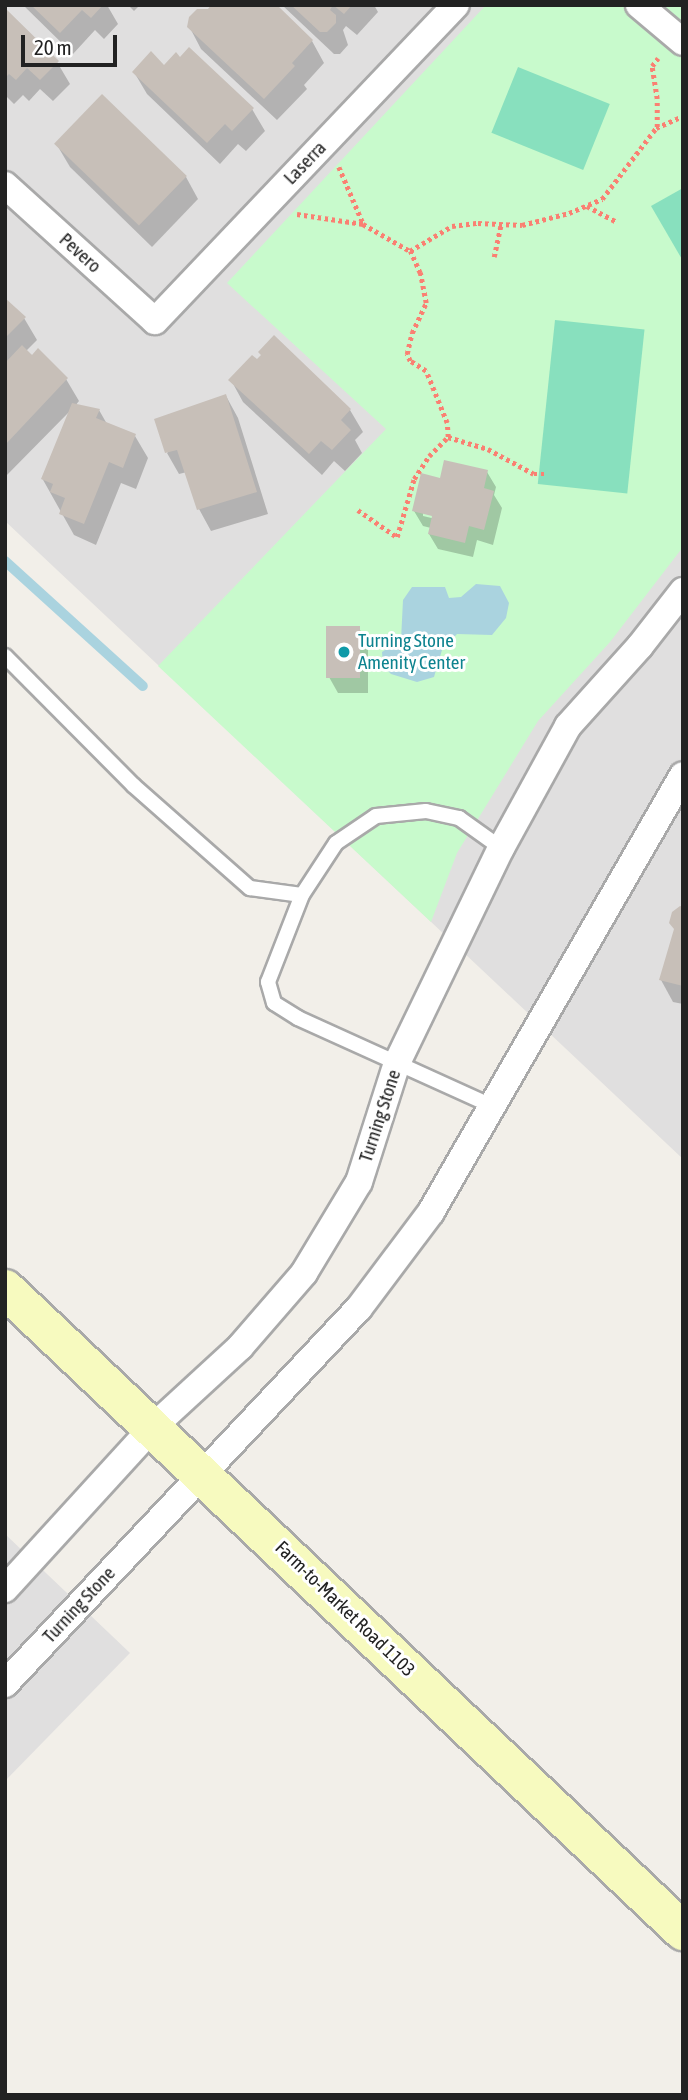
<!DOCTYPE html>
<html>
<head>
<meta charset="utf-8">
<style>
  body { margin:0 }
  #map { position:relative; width:688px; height:2100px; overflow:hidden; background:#f2efe9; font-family:"Asap Condensed",sans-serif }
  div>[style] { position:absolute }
  .residential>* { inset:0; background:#e0dfdf }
  .park>* { inset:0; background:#c8facc }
  .pitch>* { inset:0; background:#88e0be; transform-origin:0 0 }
  .water>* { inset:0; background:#aad3df }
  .shadow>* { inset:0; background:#0003 }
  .stream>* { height:10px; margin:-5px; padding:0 5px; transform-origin:5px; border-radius:5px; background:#aad3df }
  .building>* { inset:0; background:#c7bfb8; transform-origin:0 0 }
  .path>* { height:4.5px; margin-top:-2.25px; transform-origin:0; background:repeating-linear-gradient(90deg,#fa8072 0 3.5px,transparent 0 7px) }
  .roads { filter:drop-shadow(2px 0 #a9a9a9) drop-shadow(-2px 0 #a9a9a9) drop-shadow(0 2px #a9a9a9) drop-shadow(0 -2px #a9a9a9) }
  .lane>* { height:14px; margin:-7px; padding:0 7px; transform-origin:7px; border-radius:7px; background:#fff }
  .street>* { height:26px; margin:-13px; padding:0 13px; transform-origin:13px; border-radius:13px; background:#fff }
  .secondary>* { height:38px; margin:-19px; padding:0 19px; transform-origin:19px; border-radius:19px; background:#f7fabf }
  .dots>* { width:19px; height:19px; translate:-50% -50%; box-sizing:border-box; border:4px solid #fff; border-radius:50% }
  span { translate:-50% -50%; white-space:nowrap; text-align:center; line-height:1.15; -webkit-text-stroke:6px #fff; paint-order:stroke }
  .street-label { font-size:19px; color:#222 }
  .culture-label { font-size:19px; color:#0d838f }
  .left { translate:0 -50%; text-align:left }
  .frame { position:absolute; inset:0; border:7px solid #222; pointer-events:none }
  .scale { position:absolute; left:21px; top:35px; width:96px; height:32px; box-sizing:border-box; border:4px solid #222; border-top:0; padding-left:9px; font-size:21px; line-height:24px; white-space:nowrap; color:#222; -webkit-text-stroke:5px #fff; paint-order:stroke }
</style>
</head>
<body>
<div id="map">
  <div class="residential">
    <i style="clip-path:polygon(5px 5px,683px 5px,683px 1159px,5px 521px)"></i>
    <i style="clip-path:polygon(5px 1534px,130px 1653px,5px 1781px)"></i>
  </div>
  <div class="park">
    <i style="clip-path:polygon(486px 5px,683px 5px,683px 547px,610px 642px,538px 721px,457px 853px,431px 922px,158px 666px,386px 429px,227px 283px)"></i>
  </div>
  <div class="pitch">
    <i style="left:518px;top:67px;width:99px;height:71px;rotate:22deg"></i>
    <i style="clip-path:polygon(683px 188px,683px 261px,651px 206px)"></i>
    <i style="left:555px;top:320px;width:90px;height:165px;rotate:6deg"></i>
  </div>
  <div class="water">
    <i style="clip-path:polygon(476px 584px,500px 586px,509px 603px,506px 618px,492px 635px,457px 634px,442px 650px,434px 677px,417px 682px,391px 674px,383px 666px,382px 652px,401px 640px,403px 600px,412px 587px,445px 587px,449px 598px,461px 597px)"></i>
  </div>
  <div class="shadow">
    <i style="clip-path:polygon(23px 5px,107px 5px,118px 24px,104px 39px,95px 30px,73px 54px)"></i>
    <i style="clip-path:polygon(128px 5px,140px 5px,134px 11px)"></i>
    <i style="clip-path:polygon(282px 5px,374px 5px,378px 12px,357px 35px,346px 26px,343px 30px,348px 45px,340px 54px,334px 54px)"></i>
    <i style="clip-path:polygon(5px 11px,57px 62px,70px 84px,53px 101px,40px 89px,29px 101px,23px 95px,14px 104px,5px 95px)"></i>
    <i style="clip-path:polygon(208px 11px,312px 41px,324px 63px,304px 85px,307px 89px,277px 120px,201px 49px,189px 26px)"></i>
    <i style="clip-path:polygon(164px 67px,252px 109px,265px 131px,246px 151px,238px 144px,220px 164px,147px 94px,134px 72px)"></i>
    <i style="clip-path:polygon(57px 145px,186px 177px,198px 199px,152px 247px,70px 167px)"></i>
    <i style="clip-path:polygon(5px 301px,24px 318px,37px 340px,26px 351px,66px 379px,79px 401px,75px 406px,99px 410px,107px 424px,135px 436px,148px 458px,136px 489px,121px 483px,96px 545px,74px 535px,42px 478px,70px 411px,5px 477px)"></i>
    <i style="clip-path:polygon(274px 338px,350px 410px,363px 432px,355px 440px,362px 453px,345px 471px,334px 461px,322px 475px,243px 402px,231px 380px,257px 362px)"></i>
    <i style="clip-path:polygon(226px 396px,238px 418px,268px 514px,211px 531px,199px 509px,187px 472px,179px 474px,167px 453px)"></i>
    <i style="clip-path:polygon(evenodd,487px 472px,496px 487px,494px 495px,502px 508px,493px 545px,477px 540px,473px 557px,438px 549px,429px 534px,431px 528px,423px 526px,414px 511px,487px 472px,423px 512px,441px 516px,440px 520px,423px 516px,423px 512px)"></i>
    <i style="clip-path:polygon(359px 628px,368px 644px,368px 693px,338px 693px,329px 677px)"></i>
    <i style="clip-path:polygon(683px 909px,683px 1004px,673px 1002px,661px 980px)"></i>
  </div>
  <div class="stream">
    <i style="left:5px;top:561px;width:186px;rotate:42.2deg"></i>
  </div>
  <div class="building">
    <i style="clip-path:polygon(31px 5px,103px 5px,91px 18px,82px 10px,60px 33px)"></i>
    <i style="clip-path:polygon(211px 5px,277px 5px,313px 40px,292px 63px,295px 66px,264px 99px,187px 27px,189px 17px,197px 9px,208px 9px)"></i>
    <i style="clip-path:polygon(291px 5px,333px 5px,330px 10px,336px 15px,336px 23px,327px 32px,320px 32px)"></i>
    <i style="clip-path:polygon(333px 5px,352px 5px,344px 14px)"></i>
    <i style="clip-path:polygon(5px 8px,59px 61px,40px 80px,27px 68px,16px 80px,9px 74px,5px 78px)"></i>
    <i style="clip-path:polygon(189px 47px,254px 108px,232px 131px,225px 124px,207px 143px,132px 72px,151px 51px,164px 65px,176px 52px,180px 57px)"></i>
    <i style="left:102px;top:94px;width:118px;height:69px;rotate:44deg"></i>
    <i style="clip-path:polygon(5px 298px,26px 317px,5px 338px)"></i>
    <i style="clip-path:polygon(274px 335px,351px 409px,341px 420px,351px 430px,332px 450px,321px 441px,309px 454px,228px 380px,252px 355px,257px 359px,261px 355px,258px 352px)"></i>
    <i style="clip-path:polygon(22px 345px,32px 355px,38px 348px,68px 378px,5px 445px,5px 363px)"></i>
    <i style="clip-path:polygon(226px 394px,257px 492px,197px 510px,177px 450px,165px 453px,154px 419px)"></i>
    <i style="clip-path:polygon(72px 403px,100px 409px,96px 418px,136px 434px,123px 468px,109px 462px,84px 524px,59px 514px,65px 498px,50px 492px,53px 484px,41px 479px)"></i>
    <i style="clip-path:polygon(444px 460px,488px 470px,484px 488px,494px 491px,484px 530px,469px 526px,465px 543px,428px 534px,432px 516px,412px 511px,421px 473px,440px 478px)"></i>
    <i style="left:360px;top:626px;width:52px;height:34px;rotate:90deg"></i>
    <i style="clip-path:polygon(680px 906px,683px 907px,683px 986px,659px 980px,674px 929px,669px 923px,672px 912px)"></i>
  </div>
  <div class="path">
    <i style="left:657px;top:127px;width:28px;rotate:-90deg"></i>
    <i style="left:657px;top:99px;width:33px;rotate:-99deg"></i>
    <i style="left:652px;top:66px;width:10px;rotate:-53deg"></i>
    <i style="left:339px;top:167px;width:61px;rotate:66.8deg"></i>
    <i style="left:587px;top:206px;width:34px;rotate:28deg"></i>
    <i style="left:297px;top:214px;width:67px;rotate:8.6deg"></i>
    <i style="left:363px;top:224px;width:54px;rotate:29.9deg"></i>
    <i style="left:494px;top:257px;width:34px;rotate:-78deg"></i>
    <i style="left:448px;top:437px;width:42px;rotate:16.7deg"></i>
    <i style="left:488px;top:449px;width:52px;rotate:28.5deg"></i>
    <i style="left:534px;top:474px;width:13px"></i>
    <i style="left:358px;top:510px;width:47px;rotate:34.7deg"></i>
    <i style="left:397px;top:537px;width:60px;rotate:-73.7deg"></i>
    <i style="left:414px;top:479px;width:27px;rotate:-57deg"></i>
    <i style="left:429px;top:456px;width:27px;rotate:-45deg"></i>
    <i style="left:448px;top:437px;width:14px;rotate:-94deg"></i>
    <i style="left:447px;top:423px;width:56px;rotate:-112deg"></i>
    <i style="left:426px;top:371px;width:19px;rotate:-148deg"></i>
    <i style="left:410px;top:361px;width:8px;rotate:-113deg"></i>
    <i style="left:407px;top:354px;width:22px;rotate:-77deg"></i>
    <i style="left:412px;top:333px;width:33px;rotate:-65deg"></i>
    <i style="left:426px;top:303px;width:31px;rotate:-101deg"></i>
    <i style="left:420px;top:273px;width:24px;rotate:-114deg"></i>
    <i style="left:410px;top:251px;width:49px;rotate:-30.8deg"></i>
    <i style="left:452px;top:226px;width:26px;rotate:-7deg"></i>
    <i style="left:478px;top:223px;width:44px;rotate:2.6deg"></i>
    <i style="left:522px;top:225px;width:49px;rotate:-14.3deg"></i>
    <i style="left:569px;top:213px;width:36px;rotate:-23deg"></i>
    <i style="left:602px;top:199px;width:89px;rotate:-52.7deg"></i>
    <i style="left:656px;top:128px;width:30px;rotate:-24deg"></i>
  </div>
  <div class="roads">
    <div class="lane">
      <i style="left:5px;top:656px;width:182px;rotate:45.2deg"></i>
      <i style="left:133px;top:785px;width:156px;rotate:41.4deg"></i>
      <i style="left:250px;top:888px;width:52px;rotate:7.7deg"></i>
      <i style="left:492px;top:1106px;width:213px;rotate:-155.6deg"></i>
      <i style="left:298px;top:1018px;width:28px;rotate:-148deg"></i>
      <i style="left:274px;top:1003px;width:22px;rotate:-106deg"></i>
      <i style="left:268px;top:982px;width:93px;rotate:-68.7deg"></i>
      <i style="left:302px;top:895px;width:62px;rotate:-56.8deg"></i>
      <i style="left:336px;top:843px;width:48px;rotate:-34deg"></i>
      <i style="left:376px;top:816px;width:50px;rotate:-5.7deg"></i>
      <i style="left:426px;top:811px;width:34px;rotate:12deg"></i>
      <i style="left:459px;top:818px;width:52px;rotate:35.5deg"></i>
    </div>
    <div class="street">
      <i style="left:639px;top:5px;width:57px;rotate:40.1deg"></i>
      <i style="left:5px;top:185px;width:202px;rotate:42.2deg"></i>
      <i style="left:155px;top:321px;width:436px;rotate:-46.4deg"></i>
      <i style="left:5px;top:1589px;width:218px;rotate:-47.6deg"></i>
      <i style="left:152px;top:1428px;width:120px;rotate:-42.6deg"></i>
      <i style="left:240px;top:1347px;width:98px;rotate:-49.1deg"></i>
      <i style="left:304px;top:1273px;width:106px;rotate:-58.9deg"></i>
      <i style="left:359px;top:1182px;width:125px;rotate:-72.3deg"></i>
      <i style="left:397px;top:1063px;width:239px;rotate:-64.2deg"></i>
      <i style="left:501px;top:848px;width:139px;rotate:-61.2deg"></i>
      <i style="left:568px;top:726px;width:108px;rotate:-48deg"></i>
      <i style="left:640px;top:646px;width:70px;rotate:-52deg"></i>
      <i style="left:5px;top:1684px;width:516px;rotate:-46.73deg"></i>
      <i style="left:359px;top:1308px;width:120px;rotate:-53.1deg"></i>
      <i style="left:431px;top:1212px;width:504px;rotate:-60.03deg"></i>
    </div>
    <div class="secondary">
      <i style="left:5px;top:1289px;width:934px;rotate:43.44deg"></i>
    </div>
  </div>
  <div class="dots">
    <i style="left:344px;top:652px;background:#0f9aa8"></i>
  </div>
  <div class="street-label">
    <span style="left:305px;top:163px;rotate:-46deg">Laserra</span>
    <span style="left:80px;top:253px;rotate:42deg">Pevero</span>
    <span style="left:380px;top:1116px;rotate:-72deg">Turning Stone</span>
    <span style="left:79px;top:1605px;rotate:-47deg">Turning Stone</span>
    <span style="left:345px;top:1609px;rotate:44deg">Farm-to-Market Road 1103</span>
  </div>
  <div class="culture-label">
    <span class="left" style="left:358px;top:652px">Turning Stone<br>Amenity Center</span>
  </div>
  <div class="frame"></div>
  <div class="scale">20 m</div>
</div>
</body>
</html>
